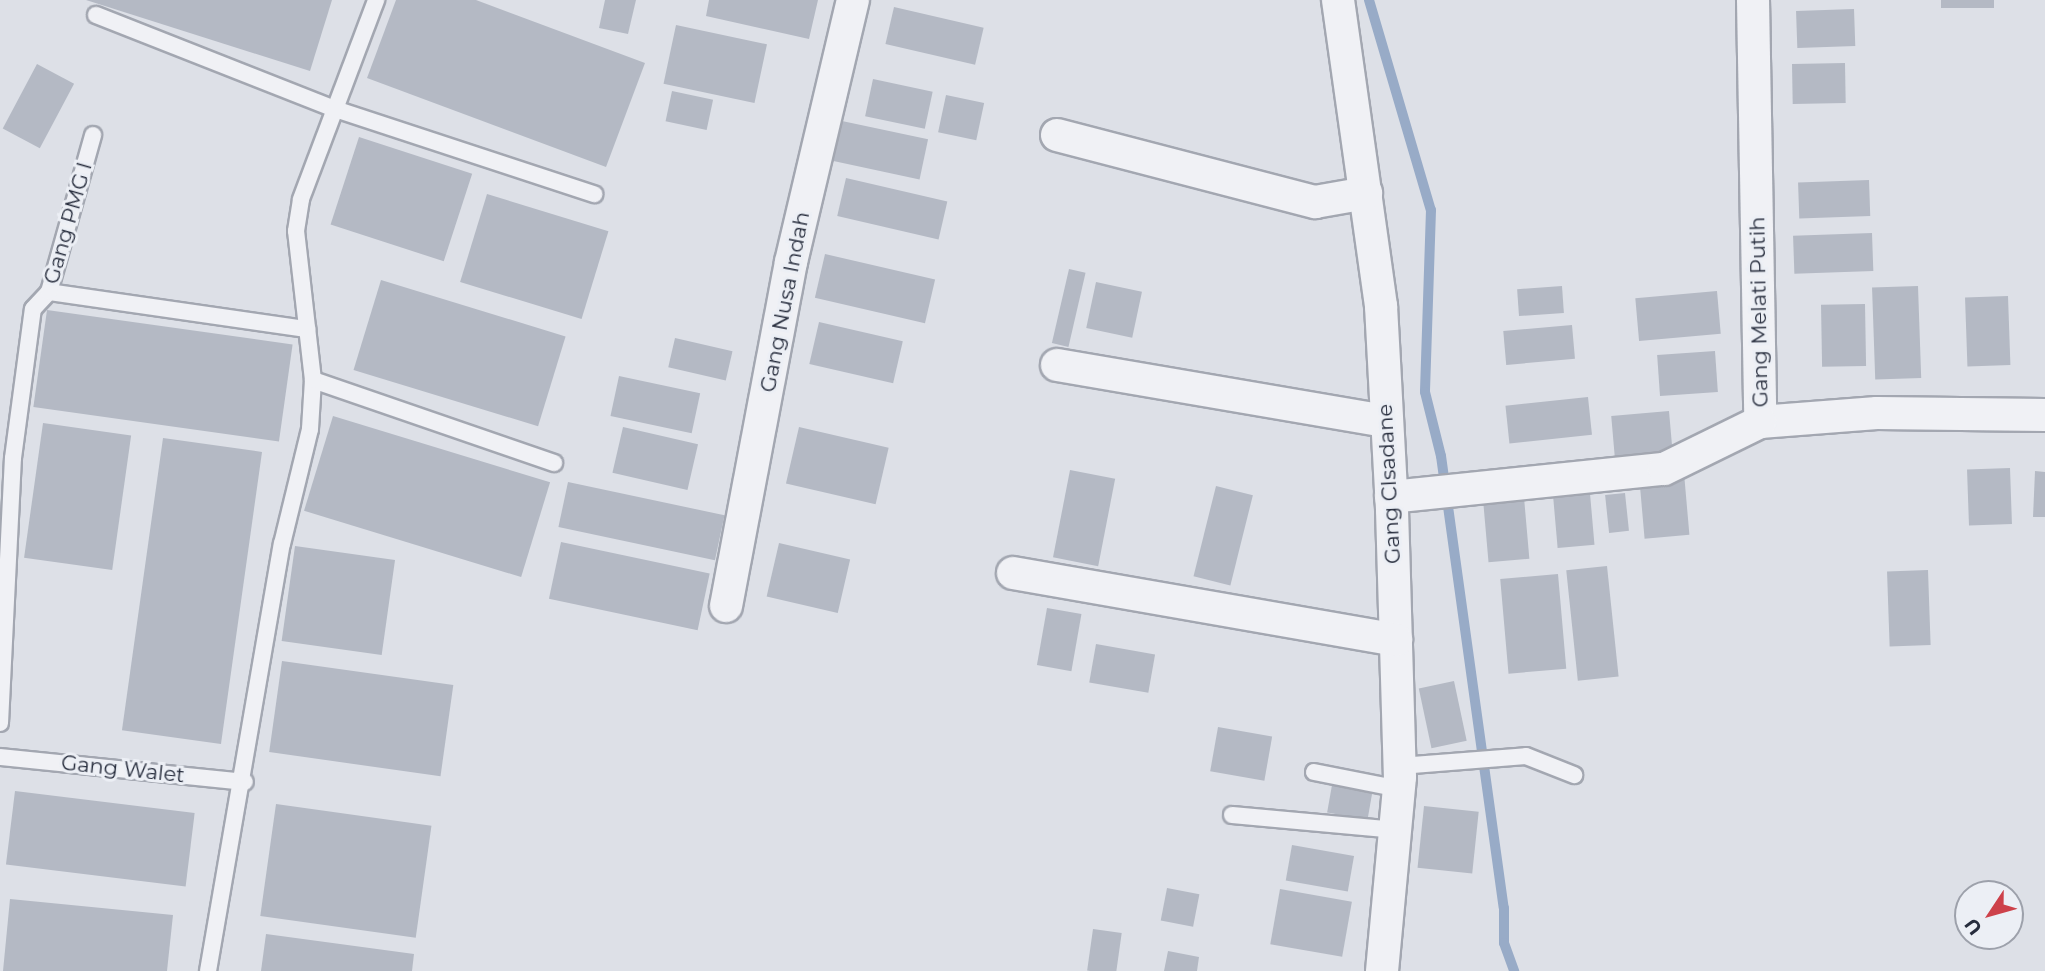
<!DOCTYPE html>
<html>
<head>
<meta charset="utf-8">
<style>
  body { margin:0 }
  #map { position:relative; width:2045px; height:971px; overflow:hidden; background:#dde0e7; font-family:Montserrat,sans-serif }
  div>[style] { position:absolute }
  .stream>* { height:10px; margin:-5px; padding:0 5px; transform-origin:5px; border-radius:5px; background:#98abc7 }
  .building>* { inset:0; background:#b4b9c4; transform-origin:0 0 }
  .roads { filter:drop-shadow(2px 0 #a3a7b1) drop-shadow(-2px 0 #a3a7b1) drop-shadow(0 2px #a3a7b1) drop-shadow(0 -2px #a3a7b1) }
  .lane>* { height:16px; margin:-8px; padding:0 8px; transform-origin:8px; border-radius:8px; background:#f0f1f5 }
  .street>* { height:32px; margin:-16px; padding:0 16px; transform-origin:16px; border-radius:16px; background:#f0f1f5 }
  span { translate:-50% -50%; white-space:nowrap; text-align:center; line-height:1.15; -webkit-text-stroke:6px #eceff5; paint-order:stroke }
  .street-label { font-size:21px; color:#272d3d }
  .north { position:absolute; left:1954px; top:880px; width:70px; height:70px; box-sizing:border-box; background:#eceff5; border:2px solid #9da1ab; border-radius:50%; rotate:234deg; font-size:19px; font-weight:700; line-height:28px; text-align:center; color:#272d3d }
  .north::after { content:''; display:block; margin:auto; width:24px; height:32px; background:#cd414a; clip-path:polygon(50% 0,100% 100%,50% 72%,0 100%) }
</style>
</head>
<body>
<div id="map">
  <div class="stream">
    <i style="left:1369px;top:0;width:219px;rotate:73.6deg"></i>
    <i style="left:1431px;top:210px;width:182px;rotate:91.9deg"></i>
    <i style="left:1425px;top:392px;width:66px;rotate:76deg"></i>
    <i style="left:1441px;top:456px;width:456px;rotate:82.1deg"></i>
    <i style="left:1504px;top:908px;width:35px;rotate:90deg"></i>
    <i style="left:1504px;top:943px;width:30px;rotate:70deg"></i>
  </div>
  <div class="building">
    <i style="clip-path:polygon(86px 0,332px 0,310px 71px)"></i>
    <i style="clip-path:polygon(396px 0,476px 0,645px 63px,606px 167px,367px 78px)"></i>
    <i style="clip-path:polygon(605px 0,636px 0,628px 34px,599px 28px)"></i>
    <i style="clip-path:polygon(709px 0,818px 0,809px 39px,706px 16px)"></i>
    <i style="left:1941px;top:0;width:53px;height:8px"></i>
    <i style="left:894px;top:7px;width:92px;height:38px;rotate:13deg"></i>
    <i style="left:1854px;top:9px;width:37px;height:58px;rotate:88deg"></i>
    <i style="left:676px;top:25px;width:93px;height:60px;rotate:12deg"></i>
    <i style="left:1845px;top:63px;width:40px;height:53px;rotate:89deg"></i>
    <i style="left:37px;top:64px;width:42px;height:73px;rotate:28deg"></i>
    <i style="left:873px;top:79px;width:61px;height:38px;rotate:12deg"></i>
    <i style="left:672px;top:91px;width:42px;height:31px;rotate:12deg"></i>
    <i style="left:946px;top:95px;width:39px;height:38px;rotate:12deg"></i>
    <i style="left:842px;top:121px;width:88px;height:41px;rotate:12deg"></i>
    <i style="left:359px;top:137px;width:119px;height:92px;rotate:18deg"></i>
    <i style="left:846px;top:178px;width:104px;height:39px;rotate:13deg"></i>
    <i style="left:1869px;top:180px;width:36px;height:71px;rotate:88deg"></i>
    <i style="left:487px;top:194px;width:127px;height:92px;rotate:17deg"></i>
    <i style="left:1872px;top:233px;width:38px;height:79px;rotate:88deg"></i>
    <i style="left:825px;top:254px;width:113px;height:45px;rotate:13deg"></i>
    <i style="left:1069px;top:269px;width:17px;height:76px;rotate:13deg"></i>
    <i style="left:381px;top:280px;width:193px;height:94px;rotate:17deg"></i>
    <i style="left:1096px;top:282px;width:47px;height:47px;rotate:12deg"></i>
    <i style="left:1562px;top:286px;width:27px;height:45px;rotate:86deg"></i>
    <i style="left:1918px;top:286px;width:92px;height:46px;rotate:88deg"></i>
    <i style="left:1717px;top:291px;width:43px;height:82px;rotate:85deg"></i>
    <i style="left:2008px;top:296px;width:69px;height:43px;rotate:88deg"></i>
    <i style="left:1865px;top:304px;width:62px;height:44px;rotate:89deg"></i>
    <i style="left:47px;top:310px;width:248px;height:98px;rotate:8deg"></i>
    <i style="left:819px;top:322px;width:86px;height:43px;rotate:13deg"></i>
    <i style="left:1572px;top:325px;width:34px;height:69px;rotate:85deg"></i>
    <i style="left:675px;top:338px;width:59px;height:30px;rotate:13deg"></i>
    <i style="left:1715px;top:351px;width:41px;height:58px;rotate:86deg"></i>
    <i style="left:619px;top:376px;width:83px;height:41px;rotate:12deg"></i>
    <i style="left:1588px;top:397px;width:38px;height:83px;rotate:84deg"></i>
    <i style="left:1669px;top:411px;width:43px;height:58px;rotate:85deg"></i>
    <i style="left:333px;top:416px;width:227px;height:99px;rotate:17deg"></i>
    <i style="left:43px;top:423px;width:89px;height:136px;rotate:8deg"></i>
    <i style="left:623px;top:427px;width:77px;height:47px;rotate:13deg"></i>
    <i style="left:799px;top:427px;width:92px;height:58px;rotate:13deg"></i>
    <i style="left:163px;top:438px;width:100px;height:295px;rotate:8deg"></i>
    <i style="left:2010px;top:468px;width:56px;height:43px;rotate:88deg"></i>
    <i style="left:1070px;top:470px;width:46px;height:89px;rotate:11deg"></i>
    <i style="clip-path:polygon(2035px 471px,2045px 472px,2045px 517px,2033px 517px)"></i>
    <i style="left:1684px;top:473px;width:62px;height:45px;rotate:85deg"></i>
    <i style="left:568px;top:482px;width:160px;height:46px;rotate:12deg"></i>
    <i style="left:1589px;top:482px;width:63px;height:37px;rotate:85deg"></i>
    <i style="left:1216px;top:486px;width:38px;height:93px;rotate:14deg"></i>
    <i style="left:1523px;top:486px;width:73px;height:41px;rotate:85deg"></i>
    <i style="left:1625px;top:493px;width:38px;height:20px;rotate:84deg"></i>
    <i style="left:561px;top:542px;width:152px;height:58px;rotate:12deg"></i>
    <i style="left:779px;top:543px;width:73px;height:55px;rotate:13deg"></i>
    <i style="left:295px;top:546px;width:101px;height:96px;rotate:8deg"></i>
    <i style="left:1607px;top:566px;width:111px;height:41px;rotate:84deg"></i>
    <i style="left:1928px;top:570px;width:75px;height:41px;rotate:88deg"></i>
    <i style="left:1558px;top:574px;width:95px;height:58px;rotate:85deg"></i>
    <i style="left:1047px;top:608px;width:35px;height:58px;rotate:10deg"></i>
    <i style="left:1096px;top:644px;width:60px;height:39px;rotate:10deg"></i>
    <i style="left:282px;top:661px;width:173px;height:92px;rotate:8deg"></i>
    <i style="left:1454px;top:681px;width:61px;height:36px;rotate:78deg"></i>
    <i style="left:1218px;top:727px;width:55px;height:45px;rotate:10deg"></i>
    <i style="left:1332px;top:785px;width:41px;height:28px;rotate:10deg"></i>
    <i style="left:15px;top:791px;width:181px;height:74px;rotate:7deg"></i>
    <i style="left:276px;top:804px;width:157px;height:113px;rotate:8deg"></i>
    <i style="left:1424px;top:806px;width:55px;height:62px;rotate:6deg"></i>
    <i style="left:1292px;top:845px;width:63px;height:36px;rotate:10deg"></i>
    <i style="left:1167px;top:888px;width:33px;height:33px;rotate:11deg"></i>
    <i style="left:1280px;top:889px;width:73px;height:56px;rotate:10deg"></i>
    <i style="clip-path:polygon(10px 899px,173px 915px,167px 971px,3px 971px)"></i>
    <i style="left:1093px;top:929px;width:29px;height:42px;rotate:8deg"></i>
    <i style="clip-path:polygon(266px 934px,414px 954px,412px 971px,261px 971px)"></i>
    <i style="clip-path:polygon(1168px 951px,1199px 957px,1197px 971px,1164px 971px)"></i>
  </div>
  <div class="roads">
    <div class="lane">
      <i style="left:96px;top:15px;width:257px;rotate:21.5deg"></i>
      <i style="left:335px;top:109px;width:273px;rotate:18.2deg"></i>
      <i style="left:49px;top:292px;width:261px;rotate:8.2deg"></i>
      <i style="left:313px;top:380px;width:255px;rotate:19deg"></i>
      <i style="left:0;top:723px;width:265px;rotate:-87.2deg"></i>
      <i style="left:13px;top:458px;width:150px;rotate:-82.4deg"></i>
      <i style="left:33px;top:309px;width:23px;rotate:-47deg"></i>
      <i style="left:49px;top:292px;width:163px;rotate:-74.3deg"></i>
      <i style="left:0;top:757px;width:246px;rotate:5.8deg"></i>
      <i style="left:1400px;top:766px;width:126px;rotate:-4.5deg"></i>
      <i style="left:1526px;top:756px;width:52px;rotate:21.6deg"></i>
      <i style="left:1314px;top:772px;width:88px;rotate:11.2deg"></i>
      <i style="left:1232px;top:815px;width:165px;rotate:5.2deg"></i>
      <i style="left:208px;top:971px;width:433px;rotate:-80.2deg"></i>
      <i style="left:282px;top:544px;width:118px;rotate:-76.3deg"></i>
      <i style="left:310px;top:429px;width:49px;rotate:-86.5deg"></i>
      <i style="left:313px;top:380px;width:150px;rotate:-96.5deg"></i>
      <i style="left:296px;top:231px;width:32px;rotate:-81deg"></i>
      <i style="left:301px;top:199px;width:213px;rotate:-69.3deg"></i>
    </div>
    <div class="street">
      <i style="left:1338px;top:0;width:309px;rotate:82deg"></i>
      <i style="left:1381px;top:306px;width:204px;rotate:86.9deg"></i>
      <i style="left:1392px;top:510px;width:267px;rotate:88.3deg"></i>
      <i style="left:1400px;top:777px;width:195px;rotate:95.3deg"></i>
      <i style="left:1753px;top:0;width:422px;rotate:89deg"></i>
      <i style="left:1760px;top:422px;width:117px;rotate:-4.4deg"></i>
      <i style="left:1877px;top:413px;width:168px;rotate:0.7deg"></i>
      <i style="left:1057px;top:135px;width:267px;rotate:14.6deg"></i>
      <i style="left:1315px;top:202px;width:52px;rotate:-10deg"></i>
      <i style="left:1057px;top:365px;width:333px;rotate:9.7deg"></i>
      <i style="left:1391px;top:497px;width:274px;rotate:-5.9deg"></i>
      <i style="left:1664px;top:469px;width:107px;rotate:-26.1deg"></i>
      <i style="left:1013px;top:573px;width:389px;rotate:9.9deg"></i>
      <i style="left:726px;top:606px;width:350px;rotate:-79.3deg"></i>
      <i style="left:791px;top:262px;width:269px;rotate:-76.7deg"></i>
    </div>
  </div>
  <div class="street-label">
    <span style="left:68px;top:223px;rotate:-74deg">Gang PMG I</span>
    <span style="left:785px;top:302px;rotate:-79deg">Gang Nusa Indah</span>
    <span style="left:1759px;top:312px;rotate:-91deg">Gang Melati Putih</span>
    <span style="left:1389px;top:484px;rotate:-93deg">Gang CIsadane</span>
    <span style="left:123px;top:769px;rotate:6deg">Gang Walet</span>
  </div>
  <div class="north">U</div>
</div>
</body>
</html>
